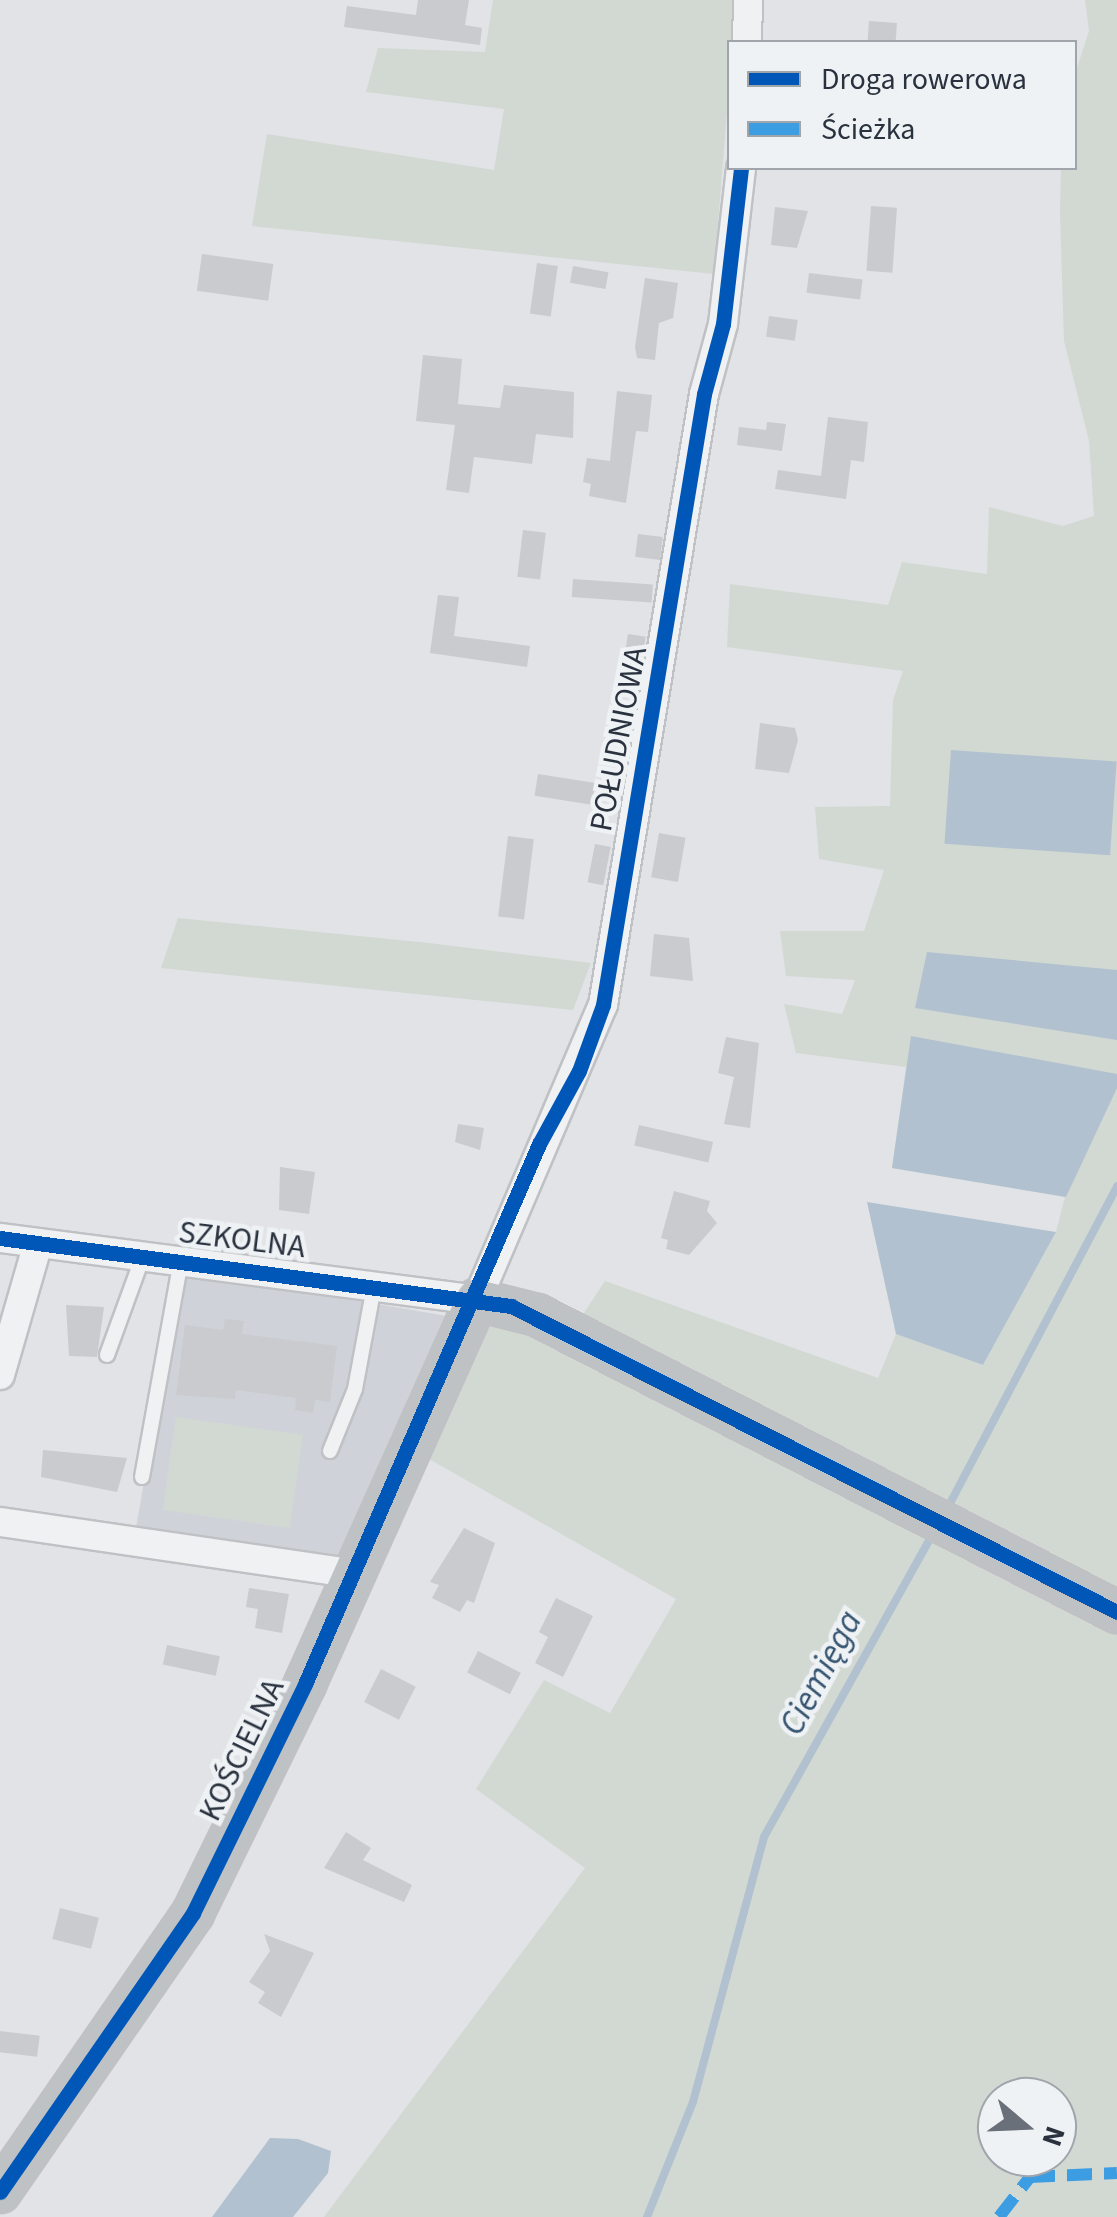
<!DOCTYPE html>
<html>
<head>
<meta charset="utf-8">
<style>
  body { margin:0 }
  #map { position:relative; width:1117px; height:2217px; overflow:hidden; background:#e1e3e6; font-family:"Source Sans 3",sans-serif }
  div>[style] { position:absolute }
  .built>* { inset:0; background:#cfd3d9 }
  .green>* { inset:0; background:#d2d9d2; transform-origin:0 0 }
  .water>* { inset:0; background:#b1c1d0; transform-origin:0 0 }
  .stream>* { height:8px; margin:-4px; padding:0 4px; transform-origin:4px; border-radius:4px; background:#b1c1d0 }
  .building>* { inset:0; background:#c9cbce; transform-origin:0 0 }
  .roads { filter:drop-shadow(2px 0 #bfc1c4) drop-shadow(-2px 0 #bfc1c4) drop-shadow(0 2px #bfc1c4) drop-shadow(0 -2px #bfc1c4) }
  .lane>* { height:14px; margin:-7px; padding:0 7px; transform-origin:7px; border-radius:7px; background:#f0f1f3 }
  .street>* { height:28px; margin:-14px; padding:0 14px; transform-origin:14px; border-radius:14px; background:#f0f1f3 }
  .secondary>* { height:40px; margin:-20px; padding:0 20px; transform-origin:20px; border-radius:20px; background:#bfc2c5 }
  .quiet>* { height:12px; margin-top:-6px; transform-origin:0; background:repeating-linear-gradient(90deg,#3d9de3 0 25px,transparent 0 37px) }
  .cycleway>* { height:15px; margin:-7.5px; padding:0 7.5px; transform-origin:7.5px; border-radius:7.5px; background:#0057b8 }
  span { translate:-50% -50%; white-space:nowrap; text-align:center; line-height:1.15; -webkit-text-stroke:9px #eff2f5; paint-order:stroke }
  .street-label { font-size:32px; color:#29323e }
  .water-label { font-size:35px; color:#355470; font-style:italic }
  .legend { position:absolute; left:727px; top:40px; width:350px; height:130px; box-sizing:border-box; background:#eff2f5; border:2px solid #a0a5ac; margin:0; padding:12px 18px; list-style:none; font-size:30px; color:#29323e }
  .legend li { display:flex; align-items:center; gap:20px; height:50px }
  .legend b { width:50px; border:2px solid #a0a5ac }
  .north { position:absolute; left:977px; top:2077px; width:100px; height:100px; box-sizing:border-box; background:#eff2f5; border:2px solid #a0a5ac; border-radius:50%; rotate:109deg; font-size:28px; font-weight:700; line-height:40px; text-align:center; color:#29323e }
  .north::after { content:''; display:block; margin:auto; width:35px; height:45px; background:#697079; clip-path:polygon(50% 0,100% 100%,50% 72%,0 100%) }
</style>
</head>
<body>
<div id="map">
  <div class="built">
    <i style="clip-path:polygon(179px 1270px,447px 1316px,346px 1572px,134px 1541px)"></i>
  </div>
  <div class="green">
    <i style="clip-path:polygon(493px 0,736px 0,714px 274px,252px 226px,267px 134px,494px 170px,504px 109px,366px 92px,378px 48px,485px 52px)"></i>
    <i style="clip-path:polygon(1085px 0,1117px 0,1117px 1599px,577px 1323px,605px 1281px,878px 1378px,896px 1334px,983px 1365px,1056px 1232px,1065px 1197px,892px 1168px,906px 1067px,796px 1053px,784px 1004px,842px 1014px,855px 980px,786px 976px,780px 931px,864px 931px,884px 870px,819px 859px,815px 807px,890px 806px,893px 700px,903px 671px,727px 647px,730px 584px,888px 605px,902px 562px,987px 574px,989px 507px,1063px 526px,1094px 516px,1089px 441px,1064px 341px,1060px 213px,1061px 168px,1074px 168px,1075px 74px,1089px 31px)"></i>
    <i style="clip-path:polygon(178px 918px,429px 943px,591px 963px,573px 1010px,161px 968px)"></i>
    <i style="clip-path:polygon(evenodd,493px 1314px,1117px 1624px,1117px 2217px,324px 2217px,585px 1868px,476px 1789px,544px 1680px,610px 1713px,676px 1599px,422px 1455px,475px 1328px,493px 1314px,997px 2097px,1057px 2097px,1057px 2157px,997px 2157px,997px 2097px)"></i>
    <i style="left:176px;top:1417px;width:128px;height:94px;rotate:8deg"></i>
  </div>
  <div class="water">
    <i style="left:951px;top:750px;width:166px;height:94px;rotate:4deg"></i>
    <i style="clip-path:polygon(927px 952px,1117px 970px,1117px 1040px,915px 1008px)"></i>
    <i style="clip-path:polygon(911px 1036px,1117px 1074px,1117px 1088px,1066px 1197px,892px 1168px)"></i>
    <i style="clip-path:polygon(867px 1202px,1056px 1232px,983px 1365px,896px 1334px)"></i>
    <i style="clip-path:polygon(270px 2138px,298px 2139px,331px 2151px,328px 2173px,293px 2217px,212px 2217px)"></i>
  </div>
  <div class="stream">
    <i style="left:947px;top:1509px;width:365px;rotate:-62.2deg"></i>
    <i style="left:647px;top:2217px;width:124px;rotate:-68.2deg"></i>
    <i style="left:693px;top:2102px;width:274px;rotate:-75deg"></i>
    <i style="left:764px;top:1837px;width:351px;rotate:-60.9deg"></i>
  </div>
  <div class="building">
    <i style="clip-path:polygon(418px 0,469px 0,465px 25px,482px 28px,480px 45px,344px 27px,347px 6px,416px 15px)"></i>
    <i style="left:869px;top:21px;width:28px;height:21px;rotate:4deg"></i>
    <i style="left:871px;top:206px;width:26px;height:65px;rotate:4deg"></i>
    <i style="clip-path:polygon(775px 207px,808px 211px,797px 248px,771px 245px)"></i>
    <i style="left:202px;top:254px;width:72px;height:37px;rotate:8deg"></i>
    <i style="left:537px;top:263px;width:21px;height:51px;rotate:8deg"></i>
    <i style="left:573px;top:266px;width:36px;height:17px;rotate:10deg"></i>
    <i style="left:809px;top:273px;width:54px;height:20px;rotate:7deg"></i>
    <i style="clip-path:polygon(645px 278px,678px 283px,673px 318px,659px 323px,655px 360px,637px 358px,635px 347px)"></i>
    <i style="left:769px;top:316px;width:29px;height:21px;rotate:8deg"></i>
    <i style="clip-path:polygon(423px 355px,462px 359px,458px 404px,500px 408px,504px 385px,574px 392px,573px 438px,536px 434px,532px 464px,474px 457px,469px 493px,446px 490px,455px 425px,416px 421px)"></i>
    <i style="clip-path:polygon(617px 391px,652px 395px,648px 432px,636px 431px,626px 503px,589px 496px,591px 484px,583px 482px,587px 458px,610px 461px)"></i>
    <i style="clip-path:polygon(828px 417px,868px 422px,864px 462px,851px 460px,846px 499px,775px 489px,778px 470px,821px 476px)"></i>
    <i style="clip-path:polygon(767px 422px,786px 424px,782px 451px,737px 445px,739px 427px,766px 430px)"></i>
    <i style="left:523px;top:530px;width:23px;height:47px;rotate:7deg"></i>
    <i style="left:638px;top:534px;width:25px;height:23px;rotate:7deg"></i>
    <i style="left:573px;top:579px;width:80px;height:18px;rotate:4deg"></i>
    <i style="clip-path:polygon(438px 595px,459px 597px,454px 636px,530px 646px,527px 667px,430px 653px)"></i>
    <i style="left:628px;top:634px;width:18px;height:31px;rotate:9deg"></i>
    <i style="clip-path:polygon(760px 723px,795px 728px,798px 740px,789px 773px,755px 769px)"></i>
    <i style="left:538px;top:774px;width:58px;height:22px;rotate:9deg"></i>
    <i style="left:659px;top:833px;width:27px;height:45px;rotate:10deg"></i>
    <i style="left:508px;top:836px;width:26px;height:81px;rotate:7deg"></i>
    <i style="left:595px;top:844px;width:16px;height:39px;rotate:11deg"></i>
    <i style="clip-path:polygon(654px 934px,689px 938px,693px 981px,650px 976px)"></i>
    <i style="clip-path:polygon(726px 1037px,759px 1043px,750px 1128px,724px 1124px,734px 1077px,718px 1073px)"></i>
    <i style="clip-path:polygon(458px 1124px,484px 1128px,480px 1150px,455px 1142px)"></i>
    <i style="left:639px;top:1125px;width:76px;height:21px;rotate:13deg"></i>
    <i style="clip-path:polygon(280px 1167px,315px 1172px,309px 1214px,279px 1210px)"></i>
    <i style="clip-path:polygon(674px 1191px,710px 1201px,707px 1211px,717px 1223px,689px 1255px,666px 1249px,668px 1240px,661px 1238px)"></i>
    <i style="clip-path:polygon(66px 1305px,104px 1307px,97px 1357px,69px 1356px)"></i>
    <i style="clip-path:polygon(225px 1319px,244px 1321px,242px 1334px,337px 1346px,330px 1402px,315px 1400px,313px 1413px,295px 1410px,296px 1398px,236px 1390px,235px 1399px,176px 1395px,185px 1325px,223px 1330px)"></i>
    <i style="clip-path:polygon(43px 1450px,127px 1458px,117px 1492px,41px 1477px)"></i>
    <i style="clip-path:polygon(464px 1528px,495px 1543px,474px 1603px,467px 1600px,460px 1612px,432px 1598px,439px 1585px,430px 1582px)"></i>
    <i style="clip-path:polygon(249px 1588px,289px 1594px,282px 1633px,255px 1628px,258px 1609px,246px 1607px)"></i>
    <i style="clip-path:polygon(556px 1598px,593px 1616px,563px 1677px,535px 1663px,548px 1637px,539px 1632px)"></i>
    <i style="left:167px;top:1645px;width:54px;height:20px;rotate:12deg"></i>
    <i style="left:478px;top:1651px;width:48px;height:24px;rotate:27deg"></i>
    <i style="left:381px;top:1669px;width:39px;height:37px;rotate:27deg"></i>
    <i style="clip-path:polygon(346px 1832px,371px 1848px,363px 1860px,412px 1885px,404px 1902px,324px 1868px)"></i>
    <i style="left:60px;top:1908px;width:40px;height:32px;rotate:14deg"></i>
    <i style="clip-path:polygon(264px 1934px,314px 1953px,281px 2017px,258px 2003px,265px 1992px,249px 1982px,270px 1951px)"></i>
    <i style="left:0;top:2031px;width:40px;height:21px;rotate:7deg"></i>
  </div>
  <div class="roads">
    <div class="lane">
      <i style="left:107px;top:1355px;width:105px;rotate:-70deg"></i>
      <i style="left:330px;top:1451px;width:67px;rotate:-68deg"></i>
      <i style="left:355px;top:1389px;width:105px;rotate:-79.5deg"></i>
      <i style="left:142px;top:1477px;width:219px;rotate:-79.8deg"></i>
    </div>
    <div class="street">
      <i style="left:747px;top:42px;width:42px;rotate:-88.6deg"></i>
      <i style="left:0;top:1238px;width:481px;rotate:7.4deg"></i>
      <i style="left:477px;top:1300px;width:321px;rotate:-66.9deg"></i>
      <i style="left:603px;top:1005px;width:619px;rotate:-80.61deg"></i>
      <i style="left:704px;top:394px;width:73px;rotate:-74.8deg"></i>
      <i style="left:723px;top:324px;width:157px;rotate:-83.4deg"></i>
      <i style="left:0;top:1375px;width:137px;rotate:-73.9deg"></i>
      <i style="left:0;top:1522px;width:359px;rotate:8.3deg"></i>
    </div>
    <div class="secondary">
      <i style="left:0;top:2192px;width:339px;rotate:-55.3deg"></i>
      <i style="left:193px;top:1913px;width:255px;rotate:-63.9deg"></i>
      <i style="left:305px;top:1684px;width:421px;rotate:-65.9deg"></i>
      <i style="left:477px;top:1300px;width:62px;rotate:14deg"></i>
      <i style="left:537px;top:1315px;width:652px;rotate:27.12deg"></i>
    </div>
  </div>
  <div class="quiet">
    <i style="left:999px;top:2217px;width:51px;rotate:-52.2deg"></i>
    <i style="left:1030px;top:2177px;width:87px;rotate:-2.6deg"></i>
  </div>
  <div class="cycleway">
    <i style="left:0;top:1238px;width:516px;rotate:7.58deg"></i>
    <i style="left:511px;top:1306px;width:679px;rotate:26.79deg"></i>
    <i style="left:0;top:2192px;width:339px;rotate:-55.3deg"></i>
    <i style="left:193px;top:1913px;width:255px;rotate:-63.9deg"></i>
    <i style="left:305px;top:1684px;width:589px;rotate:-66.57deg"></i>
    <i style="left:539px;top:1144px;width:83px;rotate:-61.3deg"></i>
    <i style="left:579px;top:1071px;width:70px;rotate:-70deg"></i>
    <i style="left:603px;top:1005px;width:619px;rotate:-80.61deg"></i>
    <i style="left:704px;top:394px;width:73px;rotate:-74.8deg"></i>
    <i style="left:723px;top:324px;width:157px;rotate:-83.4deg"></i>
  </div>
  <div class="street-label">
    <span style="left:619px;top:739px;rotate:-79deg">POŁUDNIOWA</span>
    <span style="left:242px;top:1240px;rotate:7deg">SZKOLNA</span>
    <span style="left:242px;top:1750px;rotate:-64deg">KOŚCIELNA</span>
  </div>
  <div class="water-label">
    <span style="left:821px;top:1673px;rotate:-62deg">Ciemięga</span>
  </div>
  <ul class="legend">
  <li><b style="height:12px;background:#0057b8"></b>Droga rowerowa</li>
  <li><b style="height:12px;background:#3d9de3"></b>Ścieżka</li>
  </ul>
  <div class="north">N</div>
</div>
</body>
</html>
